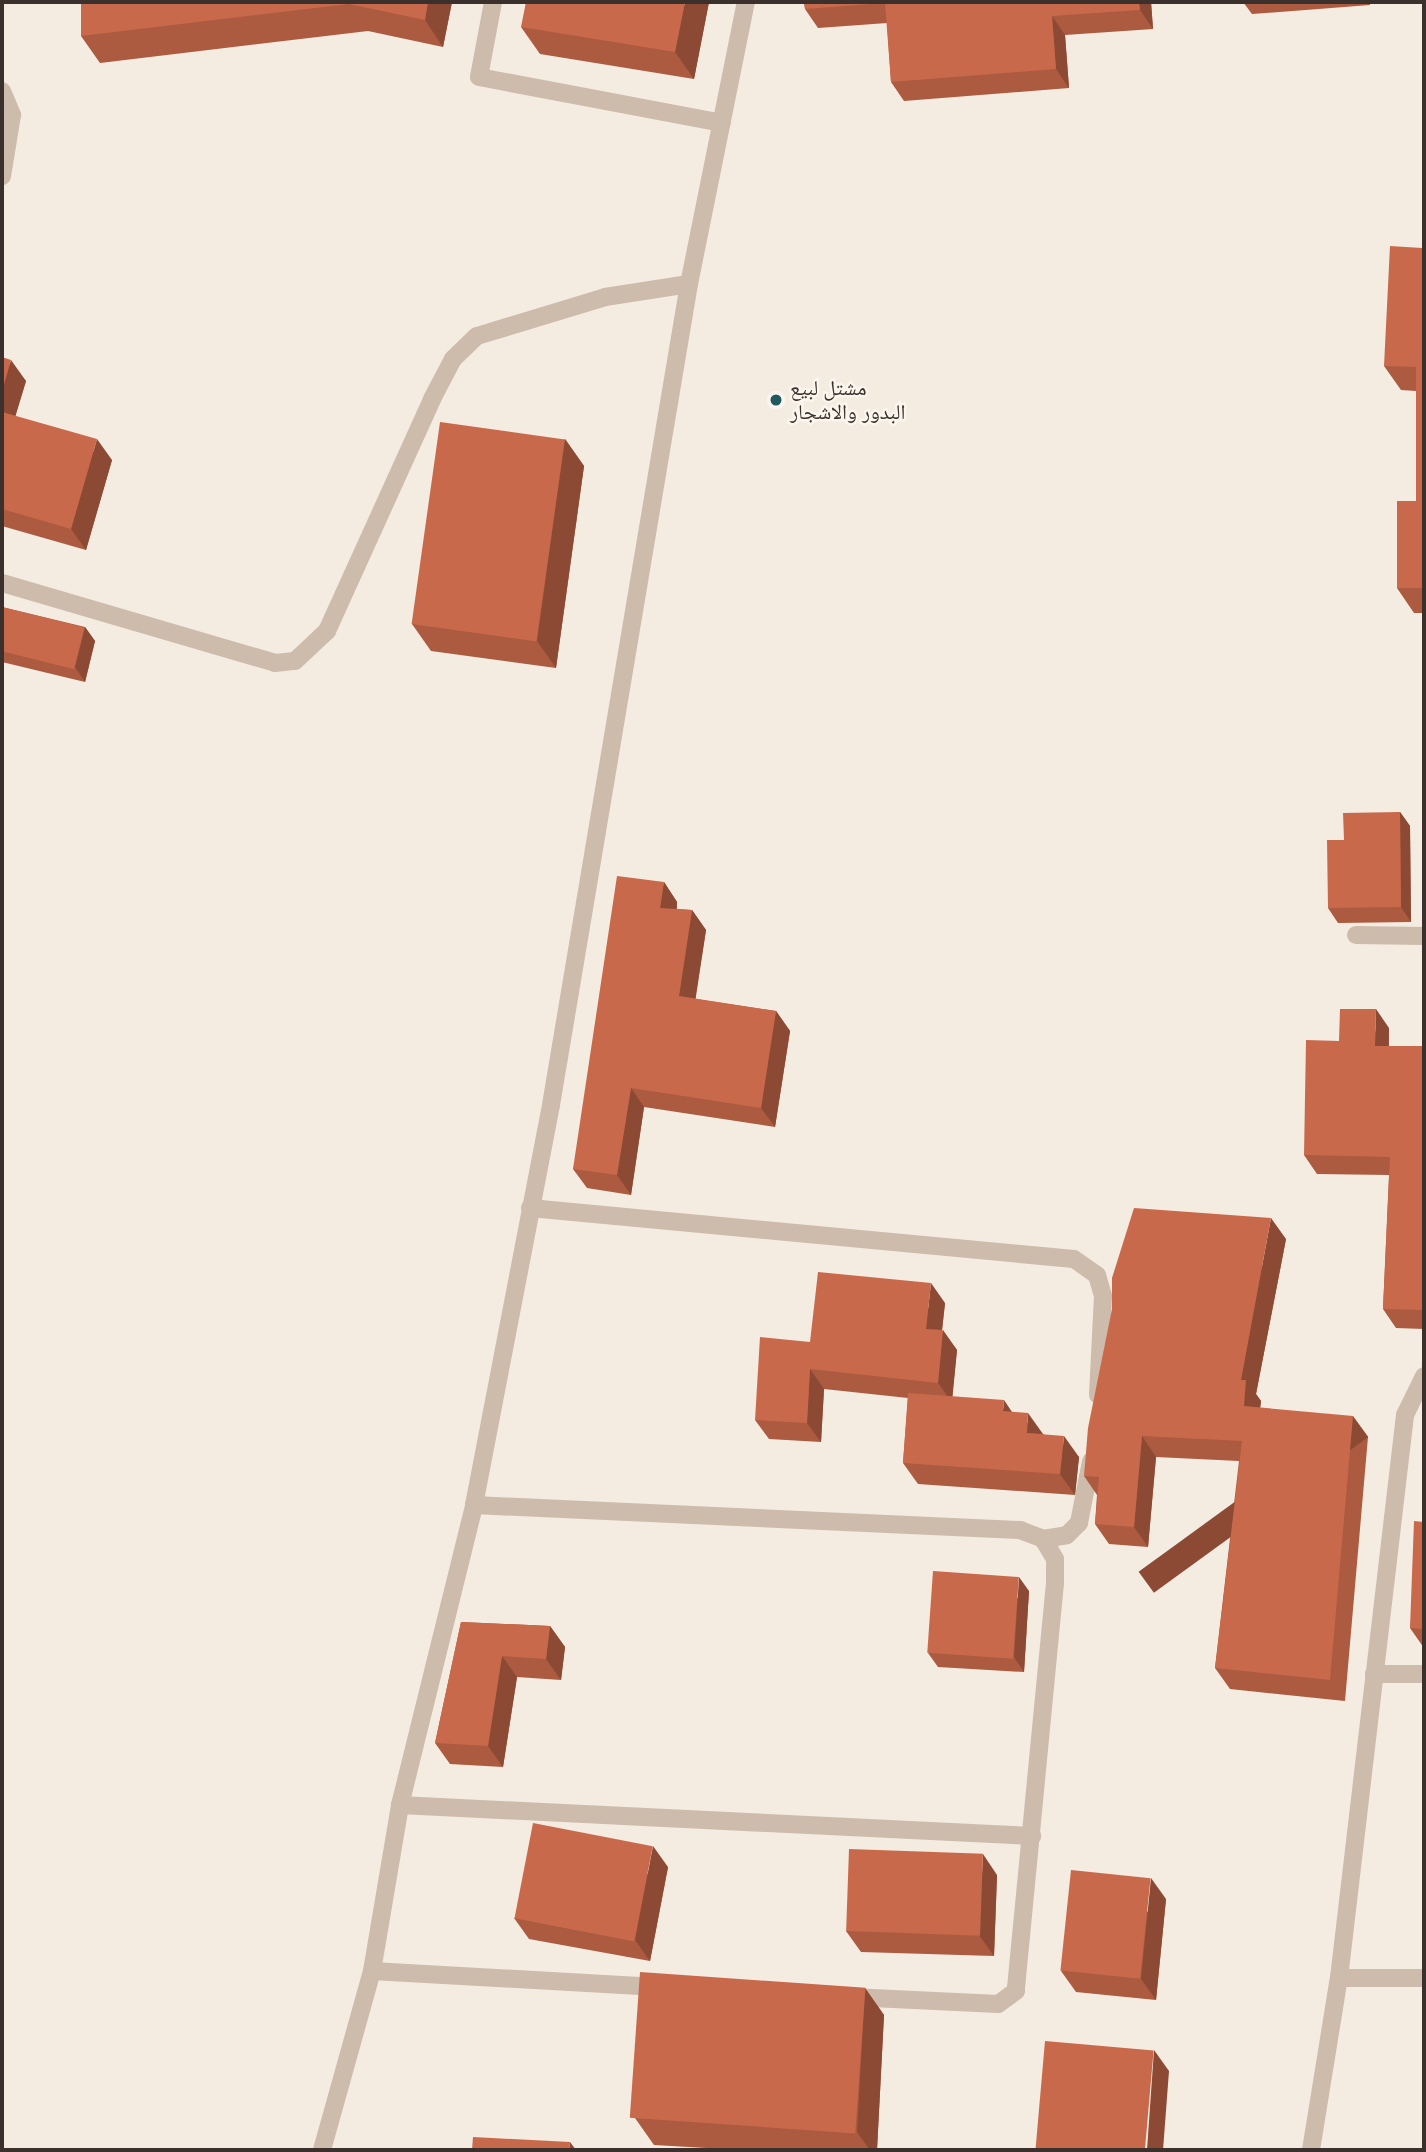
<!DOCTYPE html>
<html>
<head>
<meta charset="utf-8">
<style>
  body { margin:0 }
  #map { position:relative; width:1426px; height:2152px; overflow:hidden; background:#f4ebe1; font-family:Karla,"Noto Naskh Arabic",sans-serif }
  div>[style] { position:absolute }
  .service>* { height:18px; margin:-9px; padding:0 9px; transform-origin:9px; border-radius:9px; background:#cdbbac }
  .minor>* { height:18px; margin:-9px; padding:0 9px; transform-origin:9px; border-radius:9px; background:#cdbbac }
  .wall>* { inset:0; background:#ac5a40 }
  .shaded-wall>* { inset:0; background:#8c4a34; transform-origin:0 0 }
  .building>* { inset:0; background:#c8694b; transform-origin:0 0 }
  .dots>* { width:19px; height:19px; translate:-50% -50%; box-sizing:border-box; border:4px solid #fbf5ee; border-radius:50% }
  span { translate:-50% -50%; white-space:nowrap; text-align:center; line-height:1.15; -webkit-text-stroke:5px #fbf5ee; paint-order:stroke }
  .poi-label { font-size:21px; color:#3b302b }
  .left { translate:0 -50%; text-align:left }
  .frame { position:absolute; inset:0; border:4px solid #3b302b; pointer-events:none }
</style>
</head>
<body>
<div id="map">
  <div class="service">
    <i style="left:493px;top:2px;width:76px;rotate:100.6deg"></i>
    <i style="left:479px;top:77px;width:247px;rotate:10.7deg"></i>
  </div>
  <div class="minor">
    <i style="left:2px;top:91px;width:26px;rotate:67deg"></i>
    <i style="left:12px;top:115px;width:62px;rotate:99.3deg"></i>
    <i style="left:2px;top:583px;width:284px;rotate:16.3deg"></i>
    <i style="left:275px;top:663px;width:20px;rotate:-6deg"></i>
    <i style="left:295px;top:661px;width:44px;rotate:-43.2deg"></i>
    <i style="left:327px;top:631px;width:255px;rotate:-65.6deg"></i>
    <i style="left:432px;top:399px;width:45px;rotate:-62.3deg"></i>
    <i style="left:453px;top:359px;width:33px;rotate:-44deg"></i>
    <i style="left:477px;top:336px;width:134px;rotate:-16.9deg"></i>
    <i style="left:605px;top:297px;width:85px;rotate:-8.8deg"></i>
    <i style="left:1356px;top:935px;width:68px;rotate:0.8deg"></i>
    <i style="left:530px;top:1208px;width:546px;rotate:5.36deg"></i>
    <i style="left:1074px;top:1259px;width:28px;rotate:35deg"></i>
    <i style="left:1097px;top:1275px;width:22px;rotate:74deg"></i>
    <i style="left:1103px;top:1296px;width:99px;rotate:92.9deg"></i>
    <i style="left:474px;top:1505px;width:547px;rotate:2.62deg"></i>
    <i style="left:1020px;top:1530px;width:25px;rotate:21deg"></i>
    <i style="left:1043px;top:1539px;width:23px;rotate:59deg"></i>
    <i style="left:1055px;top:1559px;width:24px;rotate:90deg"></i>
    <i style="left:1055px;top:1583px;width:410px;rotate:95.5deg"></i>
    <i style="left:1016px;top:1991px;width:22px;rotate:144deg"></i>
    <i style="left:998px;top:2004px;width:147px;rotate:-177.3deg"></i>
    <i style="left:1043px;top:1539px;width:24px;rotate:-9deg"></i>
    <i style="left:1067px;top:1535px;width:17px;rotate:-45deg"></i>
    <i style="left:1079px;top:1523px;width:63px;rotate:-79deg"></i>
    <i style="left:1374px;top:1674px;width:50px"></i>
    <i style="left:400px;top:1805px;width:633px;rotate:2.81deg"></i>
    <i style="left:372px;top:1971px;width:290px;rotate:3.2deg"></i>
    <i style="left:1339px;top:1978px;width:85px"></i>
    <i style="left:322px;top:2150px;width:186px;rotate:-74.4deg"></i>
    <i style="left:372px;top:1971px;width:168px;rotate:-80.4deg"></i>
    <i style="left:400px;top:1805px;width:309px;rotate:-76.1deg"></i>
    <i style="left:474px;top:1505px;width:407px;rotate:-79.1deg"></i>
    <i style="left:551px;top:1105px;width:833px;rotate:-80.46deg"></i>
    <i style="left:689px;top:284px;width:288px;rotate:-78.6deg"></i>
    <i style="left:1311px;top:2150px;width:174px;rotate:-80.8deg"></i>
    <i style="left:1339px;top:1978px;width:567px;rotate:-83.31deg"></i>
    <i style="left:1405px;top:1415px;width:43px;rotate:-64deg"></i>
  </div>
  <div class="wall">
    <i style="clip-path:polygon(81px 2px,452px 2px,443px 47px,368px 31px,100px 63px,81px 36px)"></i>
    <i style="clip-path:polygon(709px 2px,694px 79px,540px 54px,521px 27px)"></i>
    <i style="clip-path:polygon(804px 2px,1151px 2px,1153px 29px,1065px 35px,1069px 88px,904px 101px,891px 82px,887px 23px,818px 28px,805px 9px)"></i>
    <i style="clip-path:polygon(1243px 2px,1370px 2px,1370px 5px,1252px 14px)"></i>
    <i style="clip-path:polygon(1424px 209px,1424px 613px,1414px 613px,1397px 588px,1416px 501px,1416px 391px,1401px 390px,1384px 366px,1422px 248px)"></i>
    <i style="clip-path:polygon(2px 357px,26px 381px,15px 416px,112px 460px,86px 550px,2px 526px)"></i>
    <i style="clip-path:polygon(565px 439px,584px 466px,556px 668px,431px 651px,412px 624px)"></i>
    <i style="clip-path:polygon(2px 607px,85px 627px,95px 641px,85px 682px,2px 662px)"></i>
    <i style="clip-path:polygon(1400px 812px,1410px 826px,1411px 922px,1338px 923px,1328px 908px)"></i>
    <i style="clip-path:polygon(664px 882px,677px 902px,677px 909px,692px 910px,706px 930px,695px 999px,776px 1011px,790px 1031px,775px 1127px,644px 1107px,631px 1195px,587px 1188px,573px 1169px)"></i>
    <i style="clip-path:polygon(1389px 1028px,1389px 1046px,1424px 1046px,1424px 1329px,1396px 1328px,1383px 1309px,1389px 1175px,1317px 1174px,1304px 1155px,1339px 1041px)"></i>
    <i style="clip-path:polygon(1286px 1239px,1256px 1394px,1261px 1401px,1260px 1408px,1368px 1437px,1345px 1701px,1230px 1689px,1215px 1668px,1239px 1461px,1156px 1457px,1148px 1547px,1109px 1544px,1095px 1524px,1097px 1495px,1084px 1476px)"></i>
    <i style="clip-path:polygon(945px 1303px,942px 1330px,957px 1350px,952px 1397px,1012px 1412px,1043px 1434px,1079px 1457px,1075px 1495px,918px 1484px,903px 1463px,908px 1398px,824px 1389px,821px 1442px,769px 1439px,755px 1420px,810px 1342px)"></i>
    <i style="clip-path:polygon(1424px 1522px,1424px 1648px,1410px 1628px)"></i>
    <i style="clip-path:polygon(1029px 1591px,1024px 1672px,938px 1667px,928px 1653px)"></i>
    <i style="clip-path:polygon(461px 1622px,550px 1626px,565px 1647px,561px 1680px,517px 1677px,503px 1767px,450px 1764px,435px 1743px)"></i>
    <i style="clip-path:polygon(668px 1867px,650px 1961px,529px 1939px,514px 1918px)"></i>
    <i style="clip-path:polygon(997px 1875px,994px 1956px,861px 1952px,846px 1931px)"></i>
    <i style="clip-path:polygon(1166px 1899px,1156px 2000px,1076px 1992px,1061px 1971px)"></i>
    <i style="clip-path:polygon(865px 1988px,884px 2015px,877px 2150px,741px 2150px,654px 2145px,635px 2118px)"></i>
  </div>
  <div class="shaded-wall">
    <i style="clip-path:polygon(428px 2px,452px 2px,443px 47px,425px 20px)"></i>
    <i style="clip-path:polygon(685px 2px,709px 2px,694px 79px,675px 52px)"></i>
    <i style="clip-path:polygon(1139px 2px,1151px 2px,1153px 29px,1140px 10px)"></i>
    <i style="clip-path:polygon(1052px 16px,1065px 35px,1069px 88px,1056px 69px)"></i>
    <i style="clip-path:polygon(11px 360px,26px 381px,11px 431px,2px 418px,2px 391px)"></i>
    <i style="clip-path:polygon(97px 439px,112px 460px,86px 550px,71px 529px)"></i>
    <i style="clip-path:polygon(565px 439px,584px 466px,556px 668px,537px 641px)"></i>
    <i style="clip-path:polygon(85px 627px,95px 641px,85px 682px,75px 667px)"></i>
    <i style="clip-path:polygon(1400px 812px,1410px 826px,1411px 922px,1401px 907px)"></i>
    <i style="clip-path:polygon(664px 882px,677px 902px,674px 927px,660px 908px)"></i>
    <i style="clip-path:polygon(692px 910px,706px 930px,693px 1016px,679px 996px)"></i>
    <i style="clip-path:polygon(1376px 1009px,1389px 1028px,1388px 1064px,1375px 1046px)"></i>
    <i style="clip-path:polygon(776px 1011px,790px 1031px,775px 1127px,761px 1108px)"></i>
    <i style="clip-path:polygon(631px 1088px,644px 1107px,631px 1195px,617px 1175px)"></i>
    <i style="clip-path:polygon(1271px 1218px,1286px 1239px,1256px 1394px,1261px 1401px,1258px 1427px,1244px 1406px,1241px 1380px)"></i>
    <i style="clip-path:polygon(931px 1283px,945px 1303px,940px 1348px,926px 1329px)"></i>
    <i style="clip-path:polygon(943px 1330px,957px 1350px,952px 1402px,938px 1383px)"></i>
    <i style="clip-path:polygon(810px 1369px,824px 1389px,821px 1442px,807px 1423px)"></i>
    <i style="clip-path:polygon(1004px 1400px,1018px 1421px,1003px 1411px)"></i>
    <i style="clip-path:polygon(1028px 1413px,1043px 1434px,1027px 1433px)"></i>
    <i style="left:1353px;top:1416px;width:26px;height:265px;rotate:54deg"></i>
    <i style="clip-path:polygon(1064px 1436px,1079px 1457px,1075px 1495px,1060px 1474px)"></i>
    <i style="clip-path:polygon(1142px 1436px,1156px 1457px,1148px 1547px,1134px 1527px)"></i>
    <i style="clip-path:polygon(1019px 1577px,1029px 1591px,1024px 1672px,1014px 1657px)"></i>
    <i style="clip-path:polygon(550px 1626px,565px 1647px,561px 1680px,546px 1659px)"></i>
    <i style="clip-path:polygon(502px 1656px,517px 1677px,503px 1767px,488px 1746px)"></i>
    <i style="clip-path:polygon(653px 1846px,668px 1867px,650px 1961px,635px 1940px)"></i>
    <i style="clip-path:polygon(983px 1854px,997px 1875px,994px 1956px,979px 1935px)"></i>
    <i style="clip-path:polygon(1151px 1878px,1166px 1899px,1156px 2000px,1141px 1979px)"></i>
    <i style="clip-path:polygon(865px 1988px,884px 2015px,877px 2150px,870px 2150px,857px 2132px)"></i>
    <i style="clip-path:polygon(1154px 2050px,1169px 2071px,1163px 2150px,1147px 2150px)"></i>
    <i style="clip-path:polygon(570px 2142px,576px 2150px,569px 2150px)"></i>
  </div>
  <div class="building">
    <i style="clip-path:polygon(81px 2px,428px 2px,425px 20px,349px 4px,81px 36px)"></i>
    <i style="clip-path:polygon(526px 2px,685px 2px,675px 52px,521px 27px)"></i>
    <i style="clip-path:polygon(804px 2px,1139px 2px,1140px 10px,1052px 16px,1056px 69px,891px 82px,885px 3px,805px 9px)"></i>
    <i style="clip-path:polygon(1424px 209px,1424px 588px,1397px 588px,1397px 501px,1416px 501px,1416px 367px,1384px 366px,1390px 246px,1422px 248px)"></i>
    <i style="clip-path:polygon(2px 357px,11px 360px,2px 391px)"></i>
    <i style="clip-path:polygon(2px 412px,97px 439px,71px 529px,2px 509px)"></i>
    <i style="left:440px;top:422px;width:126px;height:204px;rotate:8deg"></i>
    <i style="left:2px;top:607px;width:85px;height:43px;rotate:14deg"></i>
    <i style="clip-path:polygon(1400px 812px,1401px 907px,1328px 908px,1327px 840px,1344px 840px,1343px 813px)"></i>
    <i style="clip-path:polygon(617px 876px,664px 882px,660px 908px,692px 910px,679px 996px,776px 1011px,761px 1108px,631px 1088px,617px 1175px,573px 1169px)"></i>
    <i style="clip-path:polygon(1340px 1009px,1376px 1009px,1375px 1046px,1424px 1046px,1424px 1310px,1383px 1309px,1390px 1157px,1304px 1155px,1306px 1040px,1339px 1041px)"></i>
    <i style="clip-path:polygon(1134px 1208px,1271px 1218px,1241px 1380px,1246px 1380px,1244px 1406px,1353px 1416px,1330px 1680px,1215px 1668px,1242px 1441px,1142px 1436px,1134px 1527px,1095px 1524px,1099px 1477px,1084px 1476px,1088px 1428px,1112px 1309px,1112px 1278px)"></i>
    <i style="clip-path:polygon(818px 1272px,931px 1283px,926px 1329px,943px 1330px,938px 1383px,810px 1369px,807px 1423px,755px 1420px,760px 1337px,810px 1342px)"></i>
    <i style="clip-path:polygon(908px 1393px,1004px 1400px,1003px 1411px,1028px 1413px,1027px 1433px,1064px 1436px,1060px 1474px,903px 1463px)"></i>
    <i style="clip-path:polygon(1414px 1521px,1424px 1522px,1424px 1629px,1410px 1628px)"></i>
    <i style="left:933px;top:1571px;width:86px;height:82px;rotate:4deg"></i>
    <i style="clip-path:polygon(461px 1622px,550px 1626px,546px 1659px,502px 1656px,488px 1746px,435px 1743px)"></i>
    <i style="left:533px;top:1823px;width:122px;height:97px;rotate:11deg"></i>
    <i style="left:849px;top:1849px;width:134px;height:82px;rotate:2deg"></i>
    <i style="left:1071px;top:1870px;width:80px;height:101px;rotate:6deg"></i>
    <i style="left:640px;top:1972px;width:226px;height:146px;rotate:4deg"></i>
    <i style="left:1045px;top:2041px;width:109px;height:109px;rotate:5deg"></i>
    <i style="clip-path:polygon(473px 2137px,570px 2142px,569px 2150px,472px 2150px)"></i>
  </div>
  <div class="dots">
    <i style="left:776px;top:400px;background:#1f5a5e"></i>
  </div>
  <div class="poi-label">
    <span class="left" style="left:790px;top:400px">مشتل لبيع<br>البدور والاشجار</span>
  </div>
  <div class="frame"></div>
</div>
</body>
</html>
